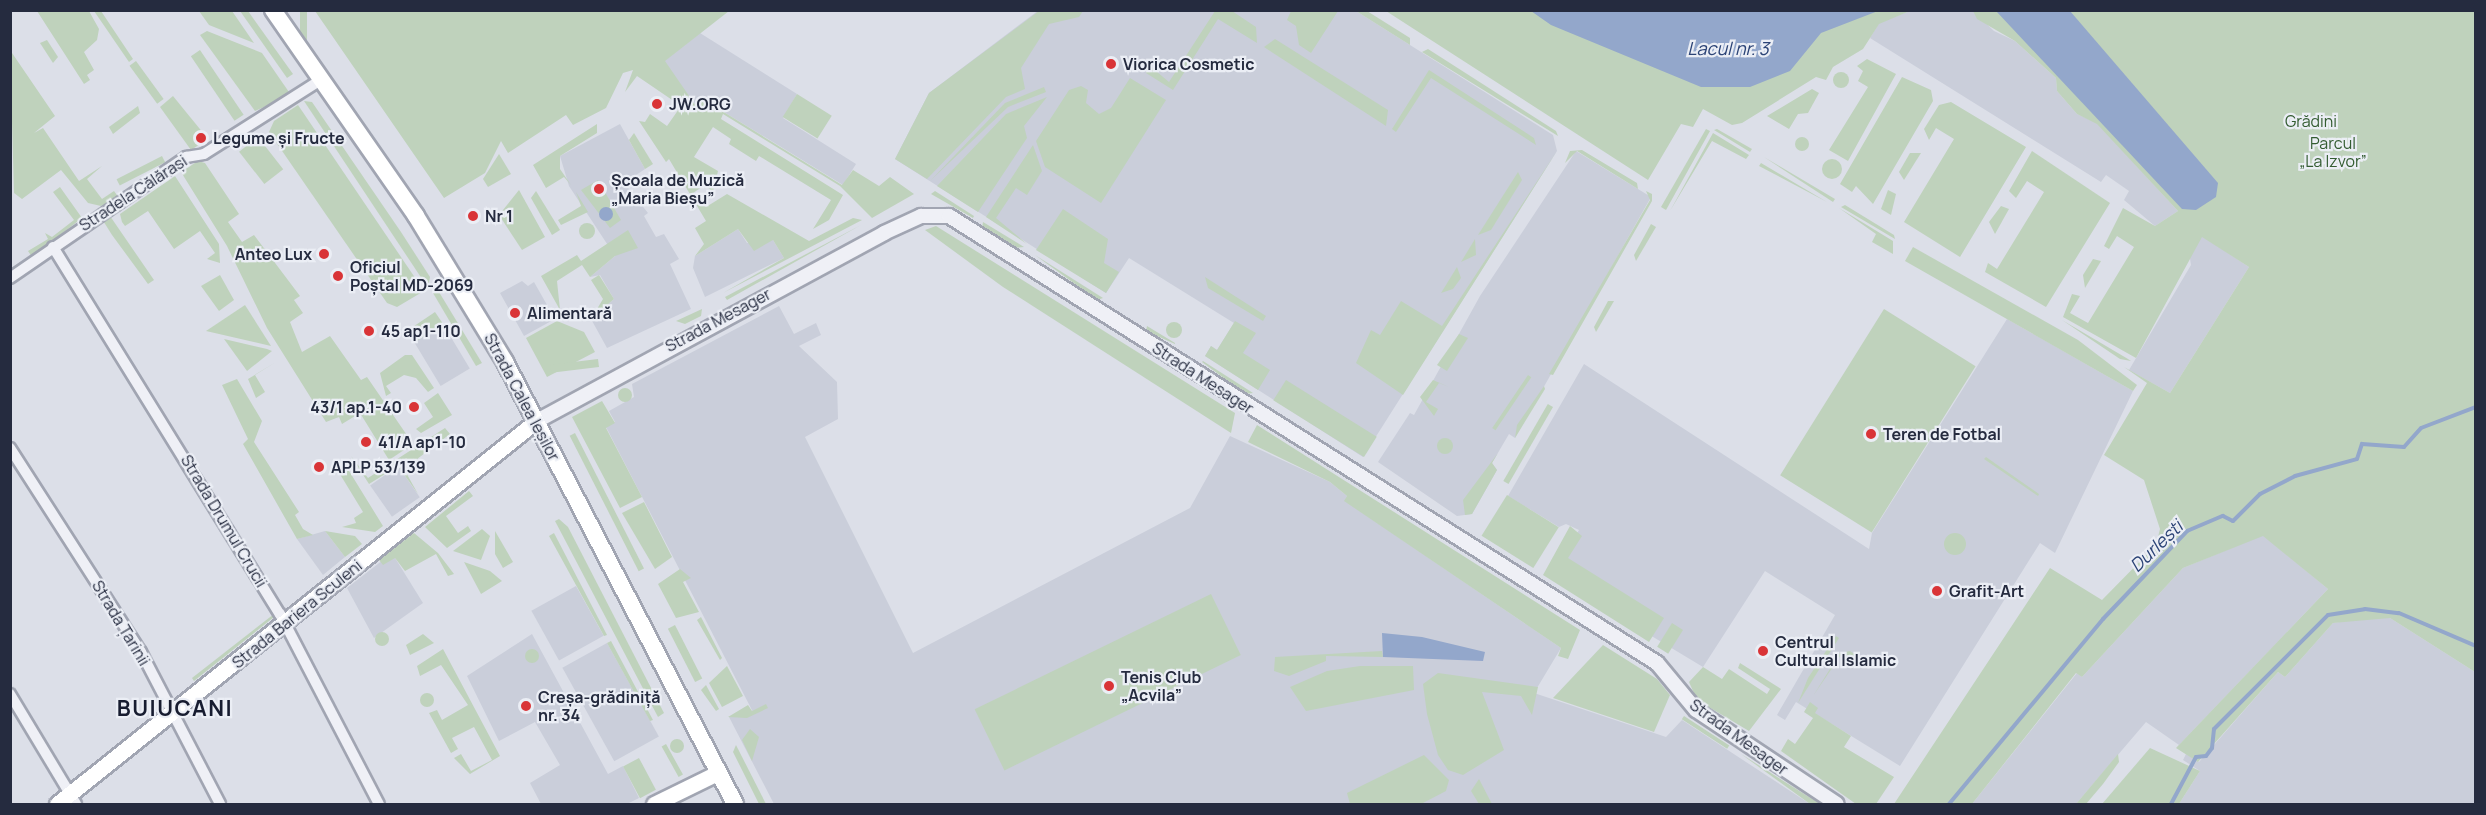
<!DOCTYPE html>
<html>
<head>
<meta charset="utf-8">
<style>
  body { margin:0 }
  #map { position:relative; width:2486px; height:815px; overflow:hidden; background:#dcdfe8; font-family:Manrope,sans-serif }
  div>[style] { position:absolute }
  .built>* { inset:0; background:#caceda; transform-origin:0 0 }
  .green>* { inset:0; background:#bfd2bc; transform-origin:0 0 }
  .round { border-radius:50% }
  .water>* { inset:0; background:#93a7cb }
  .stream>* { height:4px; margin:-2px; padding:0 2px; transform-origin:2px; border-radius:2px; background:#93a7cb }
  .roads { filter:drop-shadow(2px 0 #a1a5b2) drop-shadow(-2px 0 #a1a5b2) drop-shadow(0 2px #a1a5b2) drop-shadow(0 -2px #a1a5b2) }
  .minor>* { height:10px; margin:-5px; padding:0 5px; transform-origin:5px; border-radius:5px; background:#eff0f6 }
  .tertiary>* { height:14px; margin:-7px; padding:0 7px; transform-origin:7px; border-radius:7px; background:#eff0f6 }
  .secondary>* { height:15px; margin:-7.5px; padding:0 7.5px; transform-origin:7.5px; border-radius:7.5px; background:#fff }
  .primary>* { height:16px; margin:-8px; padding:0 8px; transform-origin:8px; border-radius:8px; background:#fff }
  .dots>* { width:16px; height:16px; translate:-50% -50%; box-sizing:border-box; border:3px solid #ebeef5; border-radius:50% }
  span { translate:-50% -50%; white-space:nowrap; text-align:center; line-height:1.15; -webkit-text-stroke:4.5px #ebeef5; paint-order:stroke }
  .poi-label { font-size:16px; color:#252b3f; font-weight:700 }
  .left { translate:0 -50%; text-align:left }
  .right { translate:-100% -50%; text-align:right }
  .park-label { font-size:16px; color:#335c31 }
  .street-label { font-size:16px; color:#252b3f }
  .water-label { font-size:18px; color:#2b4376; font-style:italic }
  .district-label { font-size:22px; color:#171c30; font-weight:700; letter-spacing:1.5px }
  .frame { position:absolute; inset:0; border:12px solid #252b3f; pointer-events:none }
</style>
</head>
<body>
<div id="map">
  <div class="built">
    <i style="clip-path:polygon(1039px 10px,1356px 11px,1553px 135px,1557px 151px,1363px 457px,1205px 356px,1211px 346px,1217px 350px,1234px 323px,1129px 258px,1106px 293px,895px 159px,929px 93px)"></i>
    <i style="clip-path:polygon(1910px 11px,1973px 11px,1994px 31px,2015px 41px,2056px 78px,2057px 91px,2077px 114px,2097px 123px,2178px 211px,2155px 226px,2124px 200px,2129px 191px,2106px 175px,2101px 182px,1870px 38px,1879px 23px)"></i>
    <i style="clip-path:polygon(700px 33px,797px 94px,783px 118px,856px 164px,843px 185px,701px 98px,696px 107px,664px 61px)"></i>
    <i style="clip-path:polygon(620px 124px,645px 169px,624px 183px,648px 213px,644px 216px,656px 237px,664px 234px,679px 259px,670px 264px,691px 309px,607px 348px,591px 319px,614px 299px,600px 275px,590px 277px,615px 256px,569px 186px,560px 156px)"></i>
    <i style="clip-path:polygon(1576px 151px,1651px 197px,1515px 438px,1509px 434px,1492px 463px,1497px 470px,1472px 514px,1457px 516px,1378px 462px,1410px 413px,1414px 415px,1480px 296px)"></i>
    <i style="clip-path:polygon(738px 229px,747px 243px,773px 240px,784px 258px,705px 297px,693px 268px,695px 256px)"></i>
    <i style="clip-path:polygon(2202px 236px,2249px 267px,2170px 393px,2129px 370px,2191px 265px,2189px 252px)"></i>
    <i style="clip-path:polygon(522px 281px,528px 286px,534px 282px,555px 319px,524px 336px,500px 293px)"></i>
    <i style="clip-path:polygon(779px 306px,794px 334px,816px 323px,821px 335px,799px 346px,837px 382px,838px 419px,805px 437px,913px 653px,1190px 508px,1230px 436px,1330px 482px,1347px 496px,1345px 501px,1561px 648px,1534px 693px,1666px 737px,1682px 720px,1810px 804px,774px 804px,729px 717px,754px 714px,606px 427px,615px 422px,609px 411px,634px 397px,632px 384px)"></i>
    <i style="clip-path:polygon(2007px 319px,2133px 391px,2055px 553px,2040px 543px,1900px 766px,1796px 702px,1785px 720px,1777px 715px,1835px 615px,1765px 571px,1703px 667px,1552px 576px,1579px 530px,1566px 524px,1559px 527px,1508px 496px,1584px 364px,1869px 549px,1872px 533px)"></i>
    <i style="left:443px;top:324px;width:52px;height:34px;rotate:59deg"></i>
    <i style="left:398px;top:466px;width:38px;height:34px;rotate:55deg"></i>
    <i style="clip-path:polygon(325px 531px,345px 557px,323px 575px,297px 539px)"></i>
    <i style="clip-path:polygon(2263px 535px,2328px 589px,2179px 745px,2146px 722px,2076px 804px,1972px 804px,2077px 673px,2082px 677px,2183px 568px)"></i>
    <i style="clip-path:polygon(392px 553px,423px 603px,374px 638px,347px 588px)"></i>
    <i style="left:576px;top:586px;width:57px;height:51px;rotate:61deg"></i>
    <i style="clip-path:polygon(2365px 618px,2390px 618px,2475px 672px,2475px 804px,2179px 804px,2200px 771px,2183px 760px,2186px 754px,2199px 762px,2278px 672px,2285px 677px,2333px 623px)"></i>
    <i style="clip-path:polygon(532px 634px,608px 774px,623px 766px,639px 798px,627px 804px,541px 804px,530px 783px,560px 765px,535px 722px,499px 741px,467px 676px)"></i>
    <i style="left:607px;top:643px;width:107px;height:51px;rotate:61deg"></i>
  </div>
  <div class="green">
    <i style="clip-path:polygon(37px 11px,89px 11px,99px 29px,97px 40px,84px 52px,94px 70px,87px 75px,90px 80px,84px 84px)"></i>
    <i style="clip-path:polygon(94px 11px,101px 11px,133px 59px,129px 62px)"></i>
    <i style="clip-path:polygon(199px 11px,232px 11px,254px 43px,209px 25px)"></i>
    <i style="clip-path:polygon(240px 11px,248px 11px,293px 74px,287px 78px)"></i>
    <i style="left:300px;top:11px;width:7px;height:46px"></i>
    <i style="clip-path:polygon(315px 11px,729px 11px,665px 61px,696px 106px,701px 98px,842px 185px,853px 170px,879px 186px,890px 177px,914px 194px,872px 218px,840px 186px,723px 114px,721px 119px,843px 195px,829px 220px,813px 229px,831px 200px,759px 156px,756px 161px,729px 144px,731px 139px,713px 127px,694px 157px,718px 171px,713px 192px,705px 185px,693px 193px,698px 202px,706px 207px,727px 194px,809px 241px,853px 218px,862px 220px,723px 293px,784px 258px,773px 240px,754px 251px,738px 229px,695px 256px,704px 244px,695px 228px,706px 221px,669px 159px,666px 162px,639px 121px,645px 122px,650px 114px,667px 126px,681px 106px,637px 76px,625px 92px,633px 70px,623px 73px,606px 108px,573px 125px,566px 115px,508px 153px,501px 141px,485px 173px,444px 198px)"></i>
    <i style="clip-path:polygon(1039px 11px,1083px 11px,1079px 17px,1049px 24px,1021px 68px,1025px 89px,1006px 97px,927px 179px,895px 159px,929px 93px)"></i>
    <i style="clip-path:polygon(1215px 11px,1232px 11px,1256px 27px,1257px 43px,1218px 19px,1173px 90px,1146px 73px,1150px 66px,1169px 82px)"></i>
    <i style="clip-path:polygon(1291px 11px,1338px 11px,1311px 53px,1299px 45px,1296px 26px,1287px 20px)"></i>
    <i style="clip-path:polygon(1356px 11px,1367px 11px,1410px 38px,1410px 45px)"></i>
    <i style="clip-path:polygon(1386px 11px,1910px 11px,1879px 24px,1863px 49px,1833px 67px,1826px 80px,1816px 77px,1742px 123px,1732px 125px,1703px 109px,1693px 127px,1681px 124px,1648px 180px)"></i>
    <i style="clip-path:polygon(1973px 11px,2475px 11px,2475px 672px,2390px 618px,2333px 623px,2285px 677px,2278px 672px,2198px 762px,2176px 748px,2328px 589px,2263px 536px,2183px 568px,2082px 677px,2076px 673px,1972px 804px,1894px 804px,2050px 568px,2102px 600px,2156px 545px,2160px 529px,2144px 480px,2104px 455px,2147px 383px,2124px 367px,2170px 393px,2249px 267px,2202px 237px,2136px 358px,2063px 317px,2072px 294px,2080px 296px,2070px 313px,2088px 323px,2134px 247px,2117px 236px,2109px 249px,2104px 246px,2123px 208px,2155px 226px,2178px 211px,2097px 124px,2077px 114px,2057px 91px,2056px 78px,2015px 41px,1977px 19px)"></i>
    <i style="clip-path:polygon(207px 31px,262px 53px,291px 95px,255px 111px,200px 35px)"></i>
    <i style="clip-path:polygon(1275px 39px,1388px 110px,1386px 126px,1264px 47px)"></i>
    <i style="clip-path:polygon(47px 40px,58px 57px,53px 63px,40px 43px)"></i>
    <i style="clip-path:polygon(1428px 49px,1556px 131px,1558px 136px,1422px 52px)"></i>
    <i style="clip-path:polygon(10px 50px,55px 116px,34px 133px,43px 128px,79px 181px,102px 166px,87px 179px,102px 199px,114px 191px,119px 198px,101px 206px,88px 203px,61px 170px,22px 199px,14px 193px)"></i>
    <i style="left:200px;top:50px;width:78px;height:11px;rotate:56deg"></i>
    <i style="clip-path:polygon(1867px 59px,1896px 74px,1848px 161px,1829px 150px,1868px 87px,1858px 81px,1863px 71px,1857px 66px)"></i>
    <i style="left:136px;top:61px;width:47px;height:8px;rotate:54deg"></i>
    <i style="clip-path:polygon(1429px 70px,1534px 138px,1536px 145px,1431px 78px,1396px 132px,1392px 129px)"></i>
    <i class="round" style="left:1833px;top:72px;width:16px;height:16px"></i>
    <i style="clip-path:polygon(1902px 77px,1931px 90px,1933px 101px,1873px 204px,1856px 186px,1852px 192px,1840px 184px)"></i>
    <i style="clip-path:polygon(1130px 78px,1166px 100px,1101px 203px,1045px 167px,1036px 141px,1069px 90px,1081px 86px,1088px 90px,1086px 103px,1099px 114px,1111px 108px)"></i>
    <i style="clip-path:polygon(1044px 87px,1046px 92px,1008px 107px,930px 181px,1005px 103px)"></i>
    <i style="clip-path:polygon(1812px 89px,1819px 93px,1808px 113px,1798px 114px,1789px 129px,1767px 116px)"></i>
    <i style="left:797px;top:94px;width:41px;height:27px;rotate:32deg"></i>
    <i style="clip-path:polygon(173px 96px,208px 139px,191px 150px,160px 107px)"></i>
    <i style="clip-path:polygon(1047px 97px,1024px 126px,1027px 138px,978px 212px,937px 186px,1006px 114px)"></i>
    <i style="clip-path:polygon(304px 101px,312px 102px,401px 232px,430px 277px,428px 288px)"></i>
    <i style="clip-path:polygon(1951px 102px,2026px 147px,1960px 257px,1904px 222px,1954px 139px,1936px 128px,1929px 140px,1924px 129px,1939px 105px)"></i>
    <i style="clip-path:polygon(298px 105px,424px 291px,397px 307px,387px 303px,269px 132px,274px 121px)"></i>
    <i style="clip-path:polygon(138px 106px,140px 113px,113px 134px,109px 127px)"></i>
    <i style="clip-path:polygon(597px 124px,597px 133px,560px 156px,560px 169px,571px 185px,564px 177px,546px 188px,533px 165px)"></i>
    <i style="clip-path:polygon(1706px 129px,1710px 131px,1666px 210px,1661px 207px)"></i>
    <i style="clip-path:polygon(1717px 129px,1752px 149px,1750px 152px,1714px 130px)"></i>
    <i style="clip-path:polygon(634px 133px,653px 164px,645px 169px,629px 140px)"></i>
    <i style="clip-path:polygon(1713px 133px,1749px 155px,1746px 159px,1712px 141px,1670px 211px)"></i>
    <i style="left:258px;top:137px;width:41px;height:24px;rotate:52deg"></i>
    <i class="round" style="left:1795px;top:137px;width:14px;height:14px"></i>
    <i style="clip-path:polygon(1033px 145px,1042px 171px,1027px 195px,1016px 188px,996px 218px,1027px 244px,986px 217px)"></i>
    <i style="clip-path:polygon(1582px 150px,1637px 183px,1638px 189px,1577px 151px,1565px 163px,1570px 151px)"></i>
    <i style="clip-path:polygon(1557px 151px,1403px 395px,1356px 363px,1371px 330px,1380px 335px,1401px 301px,1442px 326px)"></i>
    <i style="clip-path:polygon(2032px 151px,2110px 203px,2046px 307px,1985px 272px,1988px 263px,1997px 269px,2044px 192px,2027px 181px,2016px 198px,2009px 191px)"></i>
    <i style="clip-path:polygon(1910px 153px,1921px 153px,1904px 180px,1899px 172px)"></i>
    <i style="clip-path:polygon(499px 154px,511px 174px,488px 187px,483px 179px)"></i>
    <i style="left:162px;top:156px;width:7px;height:51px;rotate:63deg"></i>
    <i style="clip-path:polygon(1764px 157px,1835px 199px,1833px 202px)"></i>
    <i class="round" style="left:1822px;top:159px;width:20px;height:20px"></i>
    <i style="clip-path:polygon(198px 161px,205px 163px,239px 214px,228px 222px,242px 242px,254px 235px,300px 296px,294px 300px,303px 313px,290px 322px,302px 352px,330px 336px,361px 380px,367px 377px,413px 444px,389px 460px,360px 413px,342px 424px,339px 417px,326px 422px,267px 328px,227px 246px,181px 172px)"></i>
    <i style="clip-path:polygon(1761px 163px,1827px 202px,1759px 166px)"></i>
    <i style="clip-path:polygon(1518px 172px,1522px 180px,1491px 230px,1478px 235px)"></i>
    <i style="clip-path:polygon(175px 176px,219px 244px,220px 263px,207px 259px,215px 253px,200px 231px,174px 249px,148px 211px,125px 226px,122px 222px,120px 214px)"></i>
    <i style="clip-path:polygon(598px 180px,621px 220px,610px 228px,581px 190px)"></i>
    <i style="clip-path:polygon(60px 187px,82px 218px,32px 257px,28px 251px,48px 239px,45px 233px,52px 237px,74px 220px,53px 192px)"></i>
    <i style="clip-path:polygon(519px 190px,545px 237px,522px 250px,499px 215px)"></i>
    <i style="clip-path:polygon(1888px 190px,1896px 194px,1891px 215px,1881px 209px)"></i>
    <i style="clip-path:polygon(536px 191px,560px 230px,552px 235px,531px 198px)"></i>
    <i style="clip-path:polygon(935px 191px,974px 216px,973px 218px,931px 194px)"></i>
    <i style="clip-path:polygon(1646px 191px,1652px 194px,1652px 201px,1553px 375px,1549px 374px,1650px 200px)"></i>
    <i style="clip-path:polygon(576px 192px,588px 212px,561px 225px,558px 220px,581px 206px)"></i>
    <i style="clip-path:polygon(1845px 205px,1894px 235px,1895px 239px,1841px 207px)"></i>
    <i style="clip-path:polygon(2001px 206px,2009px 209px,1995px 234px,1989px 222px)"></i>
    <i style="clip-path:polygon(1839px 208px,1893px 241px,1893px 254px,1872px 242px,1876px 234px)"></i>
    <i style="clip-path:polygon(1063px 209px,1108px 239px,1104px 263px,1119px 272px,1106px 293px,1036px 250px)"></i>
    <i style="clip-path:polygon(110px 216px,154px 280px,148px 284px,112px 235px,102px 219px)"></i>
    <i style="clip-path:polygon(983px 222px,1024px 247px,1014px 248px,982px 228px)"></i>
    <i class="round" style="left:579px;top:223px;width:16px;height:16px"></i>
    <i style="clip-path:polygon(1651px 224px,1656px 227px,1636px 261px,1634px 255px)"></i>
    <i style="clip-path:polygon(861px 225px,727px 300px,725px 297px)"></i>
    <i style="clip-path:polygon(936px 226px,1235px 413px,1231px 433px,1003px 287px,925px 230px)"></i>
    <i style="clip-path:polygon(628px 230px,638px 248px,615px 256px,590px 277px,582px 265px,557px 281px,560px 310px,541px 276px,577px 255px,581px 261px)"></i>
    <i style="clip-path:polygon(1475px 239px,1476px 255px,1461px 262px)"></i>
    <i style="clip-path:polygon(1913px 247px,2078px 340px,2137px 385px,2133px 391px,1905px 261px)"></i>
    <i style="clip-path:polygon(1035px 255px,1103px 298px,1097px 300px)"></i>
    <i style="clip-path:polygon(2093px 259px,2101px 261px,2085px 288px,2083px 275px)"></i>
    <i style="clip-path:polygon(1457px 267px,1461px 278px,1453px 289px,1441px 293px)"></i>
    <i style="clip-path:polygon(220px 275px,234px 300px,219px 311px,201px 286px)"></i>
    <i style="clip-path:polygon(599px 275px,614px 299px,591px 319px,603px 299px,591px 280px)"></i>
    <i style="clip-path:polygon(1205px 277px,1266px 316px,1263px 321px,1208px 288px)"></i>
    <i style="clip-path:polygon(439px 292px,482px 363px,476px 366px,433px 293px)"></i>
    <i style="clip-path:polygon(1608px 301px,1614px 301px,1596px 332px,1594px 327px)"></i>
    <i style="clip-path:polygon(245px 305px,271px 346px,206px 331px)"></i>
    <i style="clip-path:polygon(702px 309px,701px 316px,685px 324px,676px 321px)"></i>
    <i style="left:1884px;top:309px;width:108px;height:196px;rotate:32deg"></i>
    <i style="left:435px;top:312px;width:14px;height:34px;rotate:56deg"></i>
    <i style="clip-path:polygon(2062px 320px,2128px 359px,2131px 361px,2120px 359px)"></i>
    <i style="clip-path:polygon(557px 321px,584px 332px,595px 352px,547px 377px,526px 338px)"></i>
    <i style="clip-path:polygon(1235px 321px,1256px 333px,1243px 353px,1270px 370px,1258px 390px,1205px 356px,1211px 346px,1217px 350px)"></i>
    <i class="round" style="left:1166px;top:322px;width:16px;height:16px"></i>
    <i style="clip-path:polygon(1147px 326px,1175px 343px,1175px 344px,1146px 331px)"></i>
    <i style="clip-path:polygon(1459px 334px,1468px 338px,1447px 371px,1437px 365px)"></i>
    <i style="clip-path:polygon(224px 339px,267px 349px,272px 351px,247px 371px)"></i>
    <i style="clip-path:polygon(405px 355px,412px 355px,434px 388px,428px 392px,416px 378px,404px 375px,386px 386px,391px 393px,386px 396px,380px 373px)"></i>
    <i style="left:598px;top:359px;width:8px;height:48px;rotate:83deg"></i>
    <i style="clip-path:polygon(276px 362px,255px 375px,265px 392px,256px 398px,248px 379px)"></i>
    <i style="clip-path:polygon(1202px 362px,1203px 361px,1253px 393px,1245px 394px)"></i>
    <i style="left:1528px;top:375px;width:4px;height:64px;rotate:34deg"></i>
    <i style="clip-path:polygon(237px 379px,262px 421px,254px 442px,299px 512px,295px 515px,303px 529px,313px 535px,297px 539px,243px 444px,248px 439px,222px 385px)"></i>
    <i style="left:1286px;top:380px;width:107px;height:24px;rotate:32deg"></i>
    <i style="clip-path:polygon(1433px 380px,1449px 387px,1439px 383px,1426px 402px,1438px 409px,1434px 416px,1420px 397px)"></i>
    <i style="clip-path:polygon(1544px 386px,1545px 389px,1515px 438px,1517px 425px)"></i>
    <i class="round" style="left:618px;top:388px;width:14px;height:14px"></i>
    <i style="clip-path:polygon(438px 393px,452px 415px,421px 433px,416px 429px,433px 417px,424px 403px)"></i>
    <i style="clip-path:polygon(602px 401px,615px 423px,606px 428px,642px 497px,620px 508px,572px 417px)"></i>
    <i style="left:1553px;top:407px;width:89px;height:6px;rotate:120deg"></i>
    <i style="clip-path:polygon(1257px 425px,1580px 630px,1568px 659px,1558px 656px,1561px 648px,1344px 501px,1347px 496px,1330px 482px,1248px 442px)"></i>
    <i style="clip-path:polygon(445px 428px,450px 434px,404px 469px,418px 494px,398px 466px,369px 484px,351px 456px,368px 478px)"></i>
    <i style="left:575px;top:433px;width:152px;height:6px;rotate:63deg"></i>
    <i class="round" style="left:1437px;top:438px;width:16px;height:16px"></i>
    <i style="clip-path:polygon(1498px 453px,1492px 463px,1497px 470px,1472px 514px,1465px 515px,1463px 500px)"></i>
    <i style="clip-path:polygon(1986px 457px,2039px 494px,2038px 496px,1984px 459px)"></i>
    <i style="clip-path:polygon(346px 466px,383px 526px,375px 532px,342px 527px,356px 523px,354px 518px,363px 512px,338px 471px)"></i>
    <i style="clip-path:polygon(469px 491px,473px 496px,446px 516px,458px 533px,468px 526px,471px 531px,447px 548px,425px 527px)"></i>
    <i style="left:1507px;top:495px;width:61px;height:48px;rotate:32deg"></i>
    <i style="clip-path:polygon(644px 502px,672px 557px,655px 569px,622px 513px)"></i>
    <i style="clip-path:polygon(559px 519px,568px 527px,664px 713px,658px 717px,555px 521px)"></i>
    <i style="clip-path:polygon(1570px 526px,1582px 536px,1568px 558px,1664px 618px,1649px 642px,1543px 575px)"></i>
    <i style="clip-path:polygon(482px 529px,490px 536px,481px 560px,453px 551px)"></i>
    <i style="clip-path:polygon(325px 531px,355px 536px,362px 544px,345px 557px)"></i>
    <i style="clip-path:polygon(495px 531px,513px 562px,503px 568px,495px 554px)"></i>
    <i class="round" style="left:1944px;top:533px;width:22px;height:22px"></i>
    <i style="clip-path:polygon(414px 533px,438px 553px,454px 574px,448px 576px,436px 554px,405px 571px,395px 558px,383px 565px,379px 560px)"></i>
    <i style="clip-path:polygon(554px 533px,607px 635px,604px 636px,549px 536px)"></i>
    <i style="clip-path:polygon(464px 562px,490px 571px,502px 581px,481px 594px)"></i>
    <i style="clip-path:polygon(680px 569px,691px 578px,683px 582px,699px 612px,676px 618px,658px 584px)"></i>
    <i style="left:1211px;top:594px;width:68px;height:263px;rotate:64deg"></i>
    <i style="clip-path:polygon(274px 614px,274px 617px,194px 681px,192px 678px)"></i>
    <i style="clip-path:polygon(701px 617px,722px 658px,720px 660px,697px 620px)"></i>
    <i style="left:1672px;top:623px;width:13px;height:28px;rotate:32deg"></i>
    <i style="left:675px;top:625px;width:60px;height:8px;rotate:63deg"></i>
    <i class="round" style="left:375px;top:632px;width:14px;height:14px"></i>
    <i style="clip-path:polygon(423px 634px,434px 643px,410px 655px,406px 645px)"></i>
    <i style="clip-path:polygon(1836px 636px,1839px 638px,1798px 703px,1808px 678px)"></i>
    <i style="clip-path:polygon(611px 641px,653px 720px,650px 721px,607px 643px)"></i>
    <i style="clip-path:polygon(1603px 645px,1657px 679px,1670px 695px,1654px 732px,1553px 698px)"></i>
    <i style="clip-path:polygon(443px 649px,500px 756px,470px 774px,454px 758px,461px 754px,471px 771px,492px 760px,474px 727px,452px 738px,458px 749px,451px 753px,429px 713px,437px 710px,442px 720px,468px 705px,441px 665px,420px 676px,417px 666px)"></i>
    <i class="round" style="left:525px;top:649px;width:14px;height:14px"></i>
    <i style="clip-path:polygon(1382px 651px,1383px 657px,1326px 656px,1326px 661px,1289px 676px,1274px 671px,1275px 657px)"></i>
    <i style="clip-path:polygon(1850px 651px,1856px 655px,1853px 661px,1841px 655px,1813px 696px,1840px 653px)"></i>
    <i style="clip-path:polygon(1740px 663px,1781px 689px,1749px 731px,1697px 700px,1689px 682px,1703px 667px,1722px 679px,1729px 669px,1767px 694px,1770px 689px,1738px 668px)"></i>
    <i style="clip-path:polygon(727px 666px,743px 696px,722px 707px,709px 683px)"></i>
    <i style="clip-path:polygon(1360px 666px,1413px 666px,1414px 690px,1306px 711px,1290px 687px,1327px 671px)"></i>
    <i style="clip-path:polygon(1438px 673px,1538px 687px,1532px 715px,1521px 696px,1482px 692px,1504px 750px,1463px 775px,1448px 770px,1438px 755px,1427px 714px,1423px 684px)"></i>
    <i style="clip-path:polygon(706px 685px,719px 709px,716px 711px,701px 690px)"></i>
    <i class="round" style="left:420px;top:693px;width:14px;height:14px"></i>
    <i style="clip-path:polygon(1810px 702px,1818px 708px,1815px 713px,1851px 736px,1844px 747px,1894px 777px,1876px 804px,1856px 804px,1781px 751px,1788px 739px,1795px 744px,1813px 718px,1804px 712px)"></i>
    <i style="clip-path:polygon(766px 704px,768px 708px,747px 718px,728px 717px,748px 705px,752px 711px)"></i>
    <i style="left:1684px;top:716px;width:54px;height:4px;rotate:33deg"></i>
    <i style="clip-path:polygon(750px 729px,759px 737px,752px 761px,742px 740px)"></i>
    <i class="round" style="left:670px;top:739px;width:14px;height:14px"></i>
    <i style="left:666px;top:744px;width:35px;height:5px;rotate:61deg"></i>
    <i style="clip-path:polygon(736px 745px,766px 804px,759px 804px,733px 752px)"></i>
    <i style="clip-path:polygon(2150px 748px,2200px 771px,2179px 804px,2102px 804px)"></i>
    <i style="clip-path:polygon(1741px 754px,1820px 804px,1810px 804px)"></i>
    <i style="clip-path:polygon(2118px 754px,2119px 762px,2103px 784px,2086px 804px,2076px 804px)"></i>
    <i style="clip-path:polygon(1424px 755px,1449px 780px,1446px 791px,1421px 804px,1350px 804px,1347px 793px)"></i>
    <i style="left:639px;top:758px;width:36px;height:18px;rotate:62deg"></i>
    <i style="clip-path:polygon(1479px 779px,1492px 804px,1479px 804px,1471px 791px)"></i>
  </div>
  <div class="water">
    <i style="clip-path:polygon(1531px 11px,1530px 11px,1878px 11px,1821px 33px,1790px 71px,1750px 87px,1701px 87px,1551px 25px)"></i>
    <i style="clip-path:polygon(1996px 11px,2070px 11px,2218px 183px,2216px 197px,2196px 210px,2182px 209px)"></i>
    <i class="round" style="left:599px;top:207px;width:14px;height:14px"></i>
    <i style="clip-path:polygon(1382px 633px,1422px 637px,1485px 652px,1483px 661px,1383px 657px)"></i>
  </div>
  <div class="stream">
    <i style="left:1949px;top:804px;width:241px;rotate:-50.2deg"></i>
    <i style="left:2103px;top:619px;width:122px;rotate:-46.3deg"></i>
    <i style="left:2187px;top:531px;width:39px;rotate:-23deg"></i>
    <i style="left:2223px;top:516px;width:11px;rotate:27deg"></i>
    <i style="left:2233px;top:521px;width:38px;rotate:-45deg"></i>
    <i style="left:2260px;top:494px;width:39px;rotate:-27deg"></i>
    <i style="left:2295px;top:476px;width:64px;rotate:-15.3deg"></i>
    <i style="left:2357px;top:459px;width:16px;rotate:-72deg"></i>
    <i style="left:2362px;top:444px;width:42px;rotate:4.1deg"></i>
    <i style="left:2404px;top:447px;width:25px;rotate:-48deg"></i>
    <i style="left:2421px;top:428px;width:59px;rotate:-20.9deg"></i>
    <i style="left:2171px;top:804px;width:53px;rotate:-62deg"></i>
    <i style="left:2196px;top:757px;width:10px;rotate:-6deg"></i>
    <i style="left:2206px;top:756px;width:10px;rotate:-53deg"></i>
    <i style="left:2212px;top:748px;width:19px;rotate:-84deg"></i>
    <i style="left:2214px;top:729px;width:161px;rotate:-45deg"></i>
    <i style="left:2328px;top:615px;width:37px;rotate:-9deg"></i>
    <i style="left:2365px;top:609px;width:34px;rotate:7deg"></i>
    <i style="left:2399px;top:613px;width:84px;rotate:23.2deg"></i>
  </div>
  <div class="roads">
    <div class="minor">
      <i style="left:53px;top:247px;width:432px;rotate:58.3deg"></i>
      <i style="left:280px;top:614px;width:214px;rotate:62.5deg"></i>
      <i style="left:10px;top:278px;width:214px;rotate:-34.5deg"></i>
      <i style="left:186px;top:157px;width:18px;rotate:-9deg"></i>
      <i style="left:204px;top:154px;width:140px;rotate:-32.4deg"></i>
      <i style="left:10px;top:448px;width:242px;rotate:57.3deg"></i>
      <i style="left:141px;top:652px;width:171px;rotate:62.5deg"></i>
      <i style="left:10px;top:694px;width:128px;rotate:59deg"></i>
    </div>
    <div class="tertiary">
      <i style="left:535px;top:422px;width:397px;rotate:-28.4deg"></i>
      <i style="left:884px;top:233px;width:41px;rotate:-24.7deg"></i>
      <i style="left:921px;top:216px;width:28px"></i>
      <i style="left:949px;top:216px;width:837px;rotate:32.27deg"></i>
      <i style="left:1657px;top:663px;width:61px;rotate:50.3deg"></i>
      <i style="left:1696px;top:710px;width:169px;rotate:33.7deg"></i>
    </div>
    <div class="secondary">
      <i style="left:57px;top:804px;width:612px;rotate:-38.63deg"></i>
      <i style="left:654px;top:804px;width:72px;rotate:-26.2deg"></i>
    </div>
    <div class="primary">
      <i style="left:273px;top:10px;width:251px;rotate:55.2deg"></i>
      <i style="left:416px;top:216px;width:171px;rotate:58.6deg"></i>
      <i style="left:505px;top:362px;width:498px;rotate:62.5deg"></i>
    </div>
  </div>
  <div class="dots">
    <i style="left:1111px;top:64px;background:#d93437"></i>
    <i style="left:657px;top:104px;background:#d93437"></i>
    <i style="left:201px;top:138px;background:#d93437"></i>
    <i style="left:599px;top:189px;background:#d93437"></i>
    <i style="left:473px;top:216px;background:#d93437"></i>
    <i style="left:324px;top:254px;background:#d93437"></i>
    <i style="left:338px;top:276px;background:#d93437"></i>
    <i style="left:515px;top:313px;background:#d93437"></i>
    <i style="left:369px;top:331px;background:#d93437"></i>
    <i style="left:414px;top:407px;background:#d93437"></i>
    <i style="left:1871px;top:434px;background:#d93437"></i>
    <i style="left:366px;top:442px;background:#d93437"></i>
    <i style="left:319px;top:467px;background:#d93437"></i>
    <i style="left:1937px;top:591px;background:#d93437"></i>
    <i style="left:1763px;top:651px;background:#d93437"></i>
    <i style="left:1109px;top:686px;background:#d93437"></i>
    <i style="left:526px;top:706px;background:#d93437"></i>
  </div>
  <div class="poi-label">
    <span class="left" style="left:1123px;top:64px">Viorica Cosmetic</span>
    <span class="left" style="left:669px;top:104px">JW.ORG</span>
    <span class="left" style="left:213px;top:138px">Legume și Fructe</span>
    <span class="left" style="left:611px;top:189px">Școala de Muzică<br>„Maria Bieșu”</span>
    <span class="left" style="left:485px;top:216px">Nr 1</span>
    <span class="right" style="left:312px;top:254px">Anteo Lux</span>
    <span class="left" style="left:350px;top:276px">Oficiul<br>Poștal MD-2069</span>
    <span class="left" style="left:527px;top:313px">Alimentară</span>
    <span class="left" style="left:381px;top:331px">45 ap1-110</span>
    <span class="right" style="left:402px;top:407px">43/1 ap.1-40</span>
    <span class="left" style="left:1883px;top:434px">Teren de Fotbal</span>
    <span class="left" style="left:378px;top:442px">41/A ap1-10</span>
    <span class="left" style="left:331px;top:467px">APLP 53/139</span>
    <span class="left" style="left:1949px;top:591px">Grafit-Art</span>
    <span class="left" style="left:1775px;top:651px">Centrul<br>Cultural Islamic</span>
    <span class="left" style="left:1121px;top:686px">Tenis Club<br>„Acvila”</span>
    <span class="left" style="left:538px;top:706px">Creșa-grădiniță<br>nr. 34</span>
  </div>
  <div class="park-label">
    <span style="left:2311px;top:121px">Grădini</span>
    <span style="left:2333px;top:152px">Parcul<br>„La Izvor”</span>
  </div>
  <div class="street-label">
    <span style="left:133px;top:193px;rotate:-33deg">Stradela Călărași</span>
    <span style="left:718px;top:320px;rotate:-28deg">Strada Mesager</span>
    <span style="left:1203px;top:378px;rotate:33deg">Strada Mesager</span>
    <span style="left:522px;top:397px;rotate:62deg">Strada Calea Ieșilor</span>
    <span style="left:224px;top:521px;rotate:59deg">Strada Drumul Crucii</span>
    <span style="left:297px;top:614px;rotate:-39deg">Strada Bariera Sculeni</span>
    <span style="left:121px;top:623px;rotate:59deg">Strada Țarinii</span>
    <span style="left:1739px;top:737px;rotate:36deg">Strada Mesager</span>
  </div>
  <div class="water-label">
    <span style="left:1728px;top:48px">Lacul nr. 3</span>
    <span style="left:2156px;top:546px;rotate:-44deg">Durlești</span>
  </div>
  <div class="district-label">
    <span style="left:175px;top:709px">BUIUCANI</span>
  </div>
  <div class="frame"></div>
</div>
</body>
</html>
